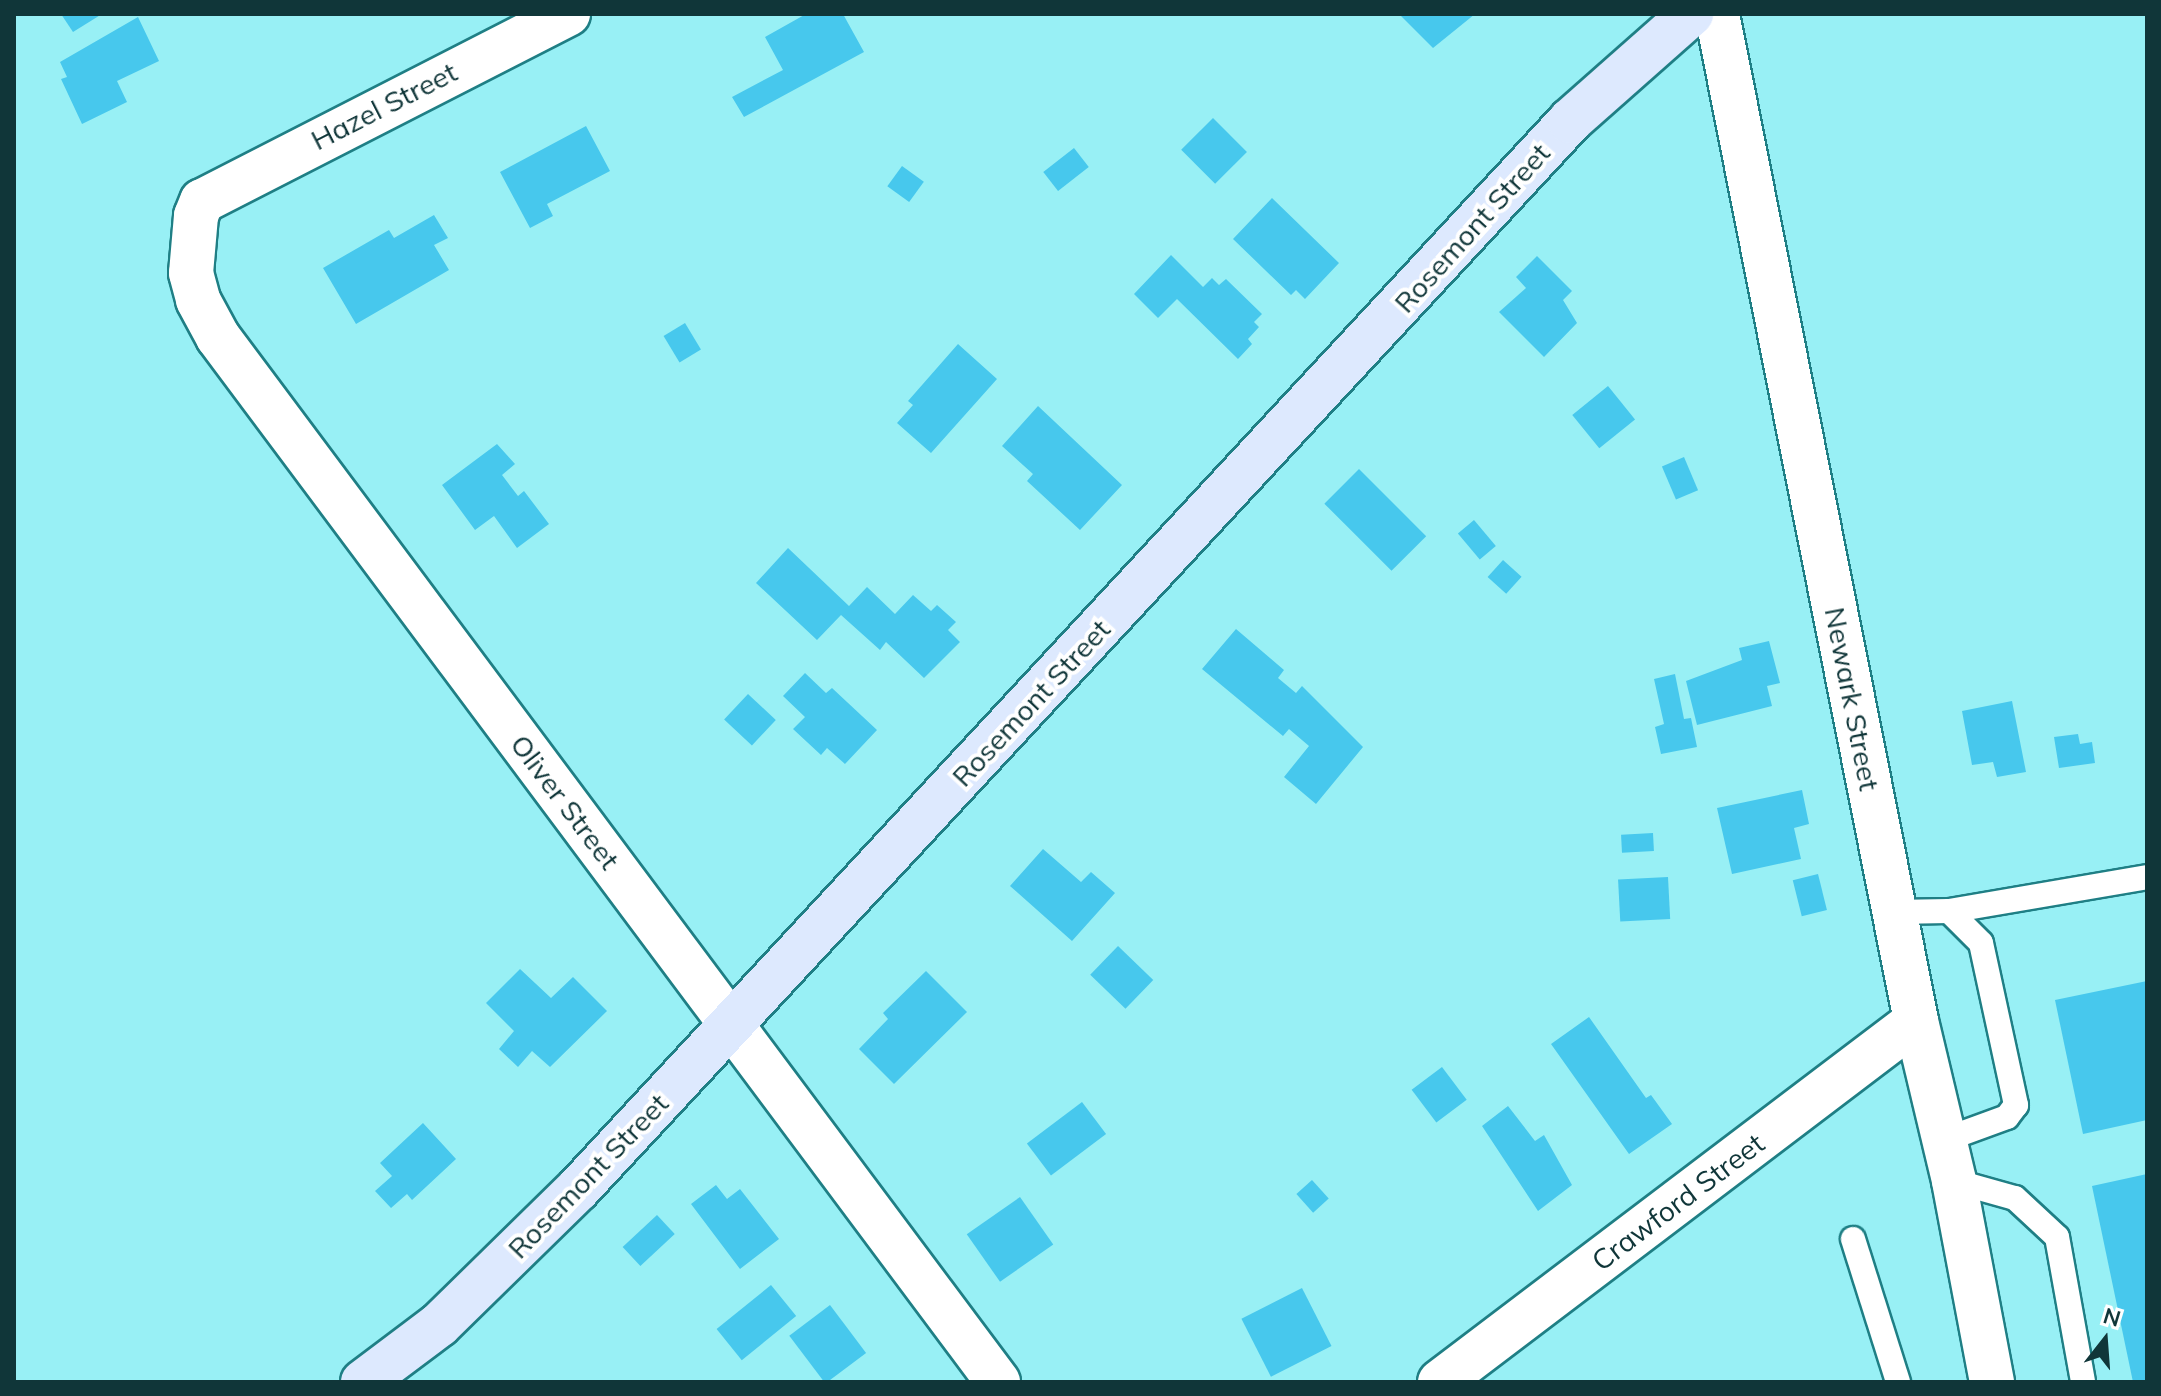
<!DOCTYPE html>
<html>
<head>
<meta charset="utf-8">
<style>
  body { margin:0 }
  #map { position:relative; width:2161px; height:1396px; overflow:hidden; background:#98f0f5; font-family:Mulish,sans-serif }
  div>[style] { position:absolute }
  .building>* { inset:0; background:#47c8ed; transform-origin:0 0 }
  .roads { filter:drop-shadow(2px 0 #1f7f85) drop-shadow(-2px 0 #1f7f85) drop-shadow(0 2px #1f7f85) drop-shadow(0 -2px #1f7f85) }
  .lane>* { height:24px; margin:-12px; padding:0 12px; transform-origin:12px; border-radius:12px; background:#fff }
  .street>* { height:44px; margin:-22px; padding:0 22px; transform-origin:22px; border-radius:22px; background:#fff }
  .secondary>* { height:44px; margin:-22px; padding:0 22px; transform-origin:22px; border-radius:22px; background:#dde9fe }
  span { translate:-50% -50%; white-space:nowrap; text-align:center; line-height:1.15; -webkit-text-stroke:8px #fff; paint-order:stroke }
  .street-label { font-size:28px; color:#103639 }
  .frame { position:absolute; inset:0; border:16px solid #103639; pointer-events:none }
  .north { position:absolute; left:2065px; top:1300px; width:80px; height:80px; -webkit-text-stroke:6px #fff; paint-order:stroke; rotate:17deg; font-size:22px; font-weight:700; line-height:32px; text-align:center; color:#103639 }
  .north::after { content:''; display:block; margin:auto; width:28px; height:36px; background:#103639; clip-path:polygon(50% 0,100% 100%,50% 72%,0 100%) }
</style>
</head>
<body>
<div id="map">
  <div class="building">
    <i style="clip-path:polygon(61px 14px,102px 14px,73px 32px)"></i>
    <i style="clip-path:polygon(806px 14px,843px 14px,864px 52px,744px 117px,732px 97px,783px 70px,765px 37px)"></i>
    <i style="clip-path:polygon(1399px 14px,1475px 14px,1433px 48px)"></i>
    <i style="clip-path:polygon(138px 17px,159px 61px,117px 81px,127px 102px,82px 124px,61px 79px,67px 77px,60px 62px)"></i>
    <i style="left:1213px;top:118px;width:48px;height:45px;rotate:45deg"></i>
    <i style="clip-path:polygon(586px 126px,610px 171px,547px 204px,553px 216px,530px 228px,500px 172px)"></i>
    <i style="left:1074px;top:148px;width:24px;height:39px;rotate:52deg"></i>
    <i style="left:902px;top:166px;width:27px;height:25px;rotate:36deg"></i>
    <i style="clip-path:polygon(1272px 198px,1339px 263px,1305px 299px,1296px 290px,1291px 295px,1233px 239px)"></i>
    <i style="clip-path:polygon(434px 215px,448px 238px,434px 245px,449px 270px,356px 324px,323px 268px,389px 230px,394px 238px)"></i>
    <i style="clip-path:polygon(1171px 255px,1203px 287px,1212px 278px,1219px 285px,1226px 279px,1262px 314px,1254px 322px,1259px 327px,1248px 339px,1252px 344px,1238px 359px,1177px 299px,1158px 318px,1134px 294px)"></i>
    <i style="clip-path:polygon(1537px 256px,1572px 291px,1563px 300px,1577px 323px,1544px 357px,1499px 312px,1526px 288px,1516px 277px)"></i>
    <i style="left:685px;top:323px;width:31px;height:25px;rotate:59deg"></i>
    <i style="clip-path:polygon(958px 344px,997px 379px,931px 453px,897px 423px,913px 405px,908px 401px)"></i>
    <i style="left:1608px;top:386px;width:43px;height:46px;rotate:51deg"></i>
    <i style="clip-path:polygon(1038px 406px,1122px 485px,1080px 530px,1027px 481px,1033px 474px,1002px 446px)"></i>
    <i style="clip-path:polygon(497px 444px,515px 464px,502px 475px,518px 496px,524px 491px,549px 524px,517px 548px,494px 516px,475px 530px,442px 485px)"></i>
    <i style="left:1684px;top:457px;width:36px;height:24px;rotate:67deg"></i>
    <i style="left:1359px;top:469px;width:95px;height:49px;rotate:45deg"></i>
    <i style="left:1474px;top:520px;width:34px;height:21px;rotate:50deg"></i>
    <i style="clip-path:polygon(788px 548px,849px 606px,867px 587px,895px 614px,913px 595px,931px 611px,937px 605px,956px 622px,948px 630px,960px 642px,924px 678px,886px 642px,880px 650px,841px 615px,817px 640px,756px 583px)"></i>
    <i style="left:1503px;top:560px;width:25px;height:23px;rotate:42deg"></i>
    <i style="clip-path:polygon(1236px 629px,1284px 670px,1278px 678px,1296px 693px,1302px 686px,1363px 747px,1316px 804px,1284px 777px,1309px 746px,1289px 729px,1283px 736px,1202px 669px)"></i>
    <i style="clip-path:polygon(1769px 641px,1780px 683px,1767px 686px,1772px 706px,1697px 725px,1686px 681px,1742px 660px,1739px 648px)"></i>
    <i style="clip-path:polygon(805px 673px,826px 693px,832px 688px,877px 730px,845px 764px,827px 748px,821px 755px,793px 729px,805px 717px,783px 696px)"></i>
    <i style="clip-path:polygon(1675px 674px,1684px 719px,1691px 718px,1697px 747px,1661px 754px,1655px 727px,1664px 724px,1654px 679px)"></i>
    <i style="left:748px;top:694px;width:38px;height:35px;rotate:43deg"></i>
    <i style="clip-path:polygon(2012px 701px,2026px 772px,1997px 777px,1993px 762px,1972px 765px,1962px 711px)"></i>
    <i style="clip-path:polygon(2078px 734px,2080px 744px,2092px 742px,2095px 763px,2059px 768px,2054px 737px)"></i>
    <i style="clip-path:polygon(1802px 790px,1809px 824px,1794px 828px,1801px 859px,1732px 874px,1717px 808px)"></i>
    <i style="left:1653px;top:833px;width:18px;height:32px;rotate:87deg"></i>
    <i style="clip-path:polygon(1043px 849px,1081px 882px,1091px 872px,1115px 893px,1072px 941px,1010px 886px)"></i>
    <i style="left:1818px;top:874px;width:37px;height:26px;rotate:76deg"></i>
    <i style="left:1668px;top:877px;width:42px;height:50px;rotate:87deg"></i>
    <i style="left:1118px;top:946px;width:49px;height:40px;rotate:44deg"></i>
    <i style="clip-path:polygon(520px 969px,551px 998px,573px 977px,607px 1011px,550px 1067px,532px 1051px,518px 1067px,499px 1049px,514px 1031px,486px 1003px)"></i>
    <i style="clip-path:polygon(926px 971px,967px 1012px,894px 1084px,859px 1049px,888px 1019px,883px 1013px)"></i>
    <i style="clip-path:polygon(2147px 981px,2147px 1120px,2083px 1134px,2055px 1000px)"></i>
    <i style="clip-path:polygon(1589px 1017px,1646px 1098px,1651px 1095px,1672px 1124px,1629px 1154px,1551px 1044px)"></i>
    <i style="left:1442px;top:1067px;width:41px;height:38px;rotate:53deg"></i>
    <i style="left:1082px;top:1102px;width:40px;height:69px;rotate:53deg"></i>
    <i style="clip-path:polygon(1508px 1106px,1535px 1141px,1544px 1135px,1572px 1185px,1538px 1211px,1482px 1126px)"></i>
    <i style="clip-path:polygon(423px 1123px,456px 1159px,412px 1200px,407px 1194px,391px 1208px,375px 1191px,392px 1176px,380px 1163px)"></i>
    <i style="clip-path:polygon(2147px 1174px,2147px 1382px,2133px 1382px,2092px 1186px)"></i>
    <i style="left:1312px;top:1180px;width:25px;height:21px;rotate:48deg"></i>
    <i style="clip-path:polygon(716px 1185px,727px 1199px,740px 1189px,779px 1239px,740px 1269px,691px 1204px)"></i>
    <i style="left:1020px;top:1197px;width:58px;height:65px;rotate:55deg"></i>
    <i style="left:657px;top:1215px;width:26px;height:47px;rotate:47deg"></i>
    <i style="left:771px;top:1285px;width:40px;height:70px;rotate:51deg"></i>
    <i style="left:1302px;top:1288px;width:65px;height:68px;rotate:63deg"></i>
    <i style="left:830px;top:1305px;width:60px;height:51px;rotate:53deg"></i>
  </div>
  <div class="roads">
    <div class="lane">
      <i style="left:1949px;top:911px;width:201px;rotate:-9.7deg"></i>
      <i style="left:1894px;top:912px;width:55px;rotate:-1deg"></i>
      <i style="left:1949px;top:911px;width:45px;rotate:45deg"></i>
      <i style="left:1981px;top:943px;width:166px;rotate:77.8deg"></i>
      <i style="left:2016px;top:1105px;width:15px;rotate:127deg"></i>
      <i style="left:2007px;top:1117px;width:67px;rotate:159.9deg"></i>
      <i style="left:1954px;top:1181px;width:63px;rotate:15.6deg"></i>
      <i style="left:2015px;top:1198px;width:57px;rotate:42.9deg"></i>
      <i style="left:2057px;top:1237px;width:147px;rotate:79.8deg"></i>
      <i style="left:1853px;top:1239px;width:150px;rotate:72.5deg"></i>
    </div>
    <div class="street">
      <i style="left:568px;top:14px;width:411px;rotate:152.9deg"></i>
      <i style="left:202px;top:201px;width:16px;rotate:112deg"></i>
      <i style="left:196px;top:216px;width:57px;rotate:95deg"></i>
      <i style="left:191px;top:273px;width:28px;rotate:75deg"></i>
      <i style="left:198px;top:300px;width:42px;rotate:61.6deg"></i>
      <i style="left:218px;top:337px;width:1304px;rotate:53.26deg"></i>
      <i style="left:1717px;top:14px;width:1026px;rotate:78.82deg"></i>
      <i style="left:1916px;top:1021px;width:164px;rotate:76.6deg"></i>
      <i style="left:1954px;top:1181px;width:205px;rotate:79.3deg"></i>
      <i style="left:1440px;top:1382px;width:597px;rotate:-37.18deg"></i>
    </div>
    <div class="secondary">
      <i style="left:363px;top:1382px;width:95px;rotate:-36.9deg"></i>
      <i style="left:439px;top:1325px;width:194px;rotate:-44.4deg"></i>
      <i style="left:578px;top:1189px;width:1458px;rotate:-47.11deg"></i>
      <i style="left:1570px;top:121px;width:162px;rotate:-41.5deg"></i>
    </div>
  </div>
  <div class="street-label">
    <span style="left:384px;top:106px;rotate:-27deg">Hazel Street</span>
    <span style="left:1472px;top:228px;rotate:-48deg">Rosemont Street</span>
    <span style="left:1852px;top:699px;rotate:79deg">Newark Street</span>
    <span style="left:1031px;top:703px;rotate:-47deg">Rosemont Street</span>
    <span style="left:565px;top:802px;rotate:53deg">Oliver Street</span>
    <span style="left:588px;top:1176px;rotate:-46deg">Rosemont Street</span>
    <span style="left:1678px;top:1202px;rotate:-37deg">Crawford Street</span>
  </div>
  <div class="frame"></div>
  <div class="north">N</div>
</div>
</body>
</html>
